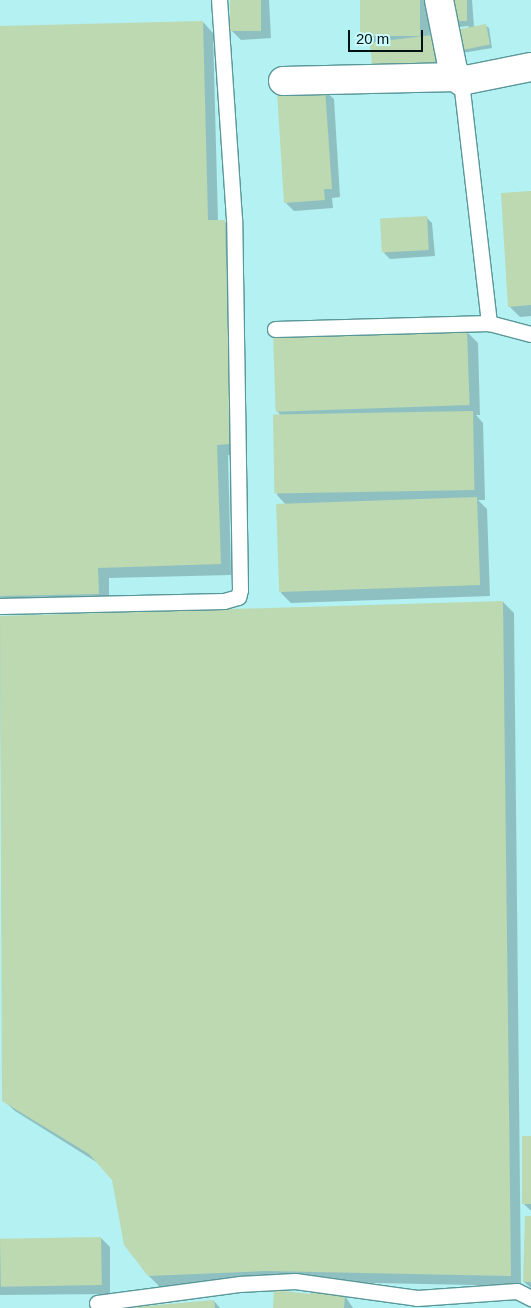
<!DOCTYPE html>
<html>
<head>
<meta charset="utf-8">
<style>
  body { margin:0 }
  #map { position:relative; width:531px; height:1308px; overflow:hidden; background:#b3f1f2; font-family:Arial,sans-serif }
  div>[style] { position:absolute }
  .shadow>* { inset:0; background:#0003 }
  .building>* { inset:0; background:#bcd9b1; transform-origin:0 0 }
  .roads { filter:drop-shadow(1px 0 #5a9798) drop-shadow(-1px 0 #5a9798) drop-shadow(0 1px #5a9798) drop-shadow(0 -1px #5a9798) }
  .service>* { height:15px; margin:-7.5px; padding:0 7.5px; transform-origin:7.5px; border-radius:7.5px; background:#fff }
  .minor>* { height:28px; margin:-14px; padding:0 14px; transform-origin:14px; border-radius:14px; background:#fff }
  span { translate:-50% -50%; white-space:nowrap; text-align:center; line-height:1.15; -webkit-text-stroke:5px #cbfcfd; paint-order:stroke }
  .scale { position:absolute; left:348px; top:30px; width:75px; height:22px; box-sizing:border-box; border:2px solid #001112; border-top:0; padding-left:6px; font-size:15px; line-height:18px; white-space:nowrap; color:#001112; -webkit-text-stroke:4px #cbfcfd; paint-order:stroke }
</style>
</head>
<body>
<div id="map">
  <div class="shadow">
    <i style="clip-path:polygon(231px 0,269px 0,271px 38px,241px 40px,232px 31px)"></i>
    <i style="clip-path:polygon(361px 0,428px 0,430px 36px,438px 42px,441px 74px,370px 42px,363px 35px)"></i>
    <i style="clip-path:polygon(451px 0,472px 0,474px 27px,486px 26px,489px 28px,492px 48px,462px 53px,459px 50px,469px 26px,458px 27px,452px 21px)"></i>
    <i style="clip-path:polygon(203px 22px,213px 33px,218px 221px,224px 221px,235px 232px,241px 454px,228px 455px,231px 575px,109px 578px,109px 604px,0 607px,0 28px)"></i>
    <i style="clip-path:polygon(325px 91px,334px 99px,340px 197px,332px 198px,333px 208px,294px 211px,285px 202px)"></i>
    <i style="clip-path:polygon(531px 192px,531px 316px,520px 317px,509px 306px)"></i>
    <i style="clip-path:polygon(426px 217px,432px 223px,435px 256px,390px 259px,384px 253px)"></i>
    <i style="clip-path:polygon(467px 332px,478px 343px,480px 415px,476px 415px,483px 423px,485px 500px,478px 500px,487px 509px,490px 596px,291px 603px,281px 593px,287px 506px,277px 495px,283px 418px,277px 411px)"></i>
    <i style="clip-path:polygon(503px 602px,514px 613px,521px 1286px,277px 1281px,160px 1287px,149px 1276px,113px 1179px,98px 1163px,15px 1111px,3px 1100px,0 617px)"></i>
    <i style="clip-path:polygon(531px 1137px,531px 1210px,530px 1210px,524px 1204px)"></i>
    <i style="clip-path:polygon(531px 1217px,531px 1288px,524px 1282px)"></i>
    <i style="clip-path:polygon(101px 1238px,110px 1247px,110px 1294px,0 1295px,0 1240px)"></i>
    <i style="clip-path:polygon(345px 1296px,353px 1308px,274px 1308px)"></i>
    <i style="clip-path:polygon(214px 1301px,220px 1308px,134px 1308px)"></i>
  </div>
  <div class="building">
    <i style="left:230px;top:0;width:31px;height:31px"></i>
    <i style="left:360px;top:0;width:60px;height:36px"></i>
    <i style="left:450px;top:0;width:17px;height:21px"></i>
    <i style="clip-path:polygon(203px 21px,208px 220px,225px 220px,231px 444px,217px 445px,221px 564px,98px 568px,99px 594px,0 596px,0 26px)"></i>
    <i style="left:486px;top:24px;width:21px;height:31px;rotate:79deg"></i>
    <i style="left:432px;top:35px;width:34px;height:63px;rotate:83deg"></i>
    <i style="clip-path:polygon(325px 89px,332px 189px,324px 189px,325px 200px,284px 203px,277px 92px)"></i>
    <i style="clip-path:polygon(531px 191px,531px 305px,508px 307px,501px 193px)"></i>
    <i style="left:427px;top:216px;width:34px;height:47px;rotate:87deg"></i>
    <i style="left:467px;top:331px;width:74px;height:194px;rotate:88deg"></i>
    <i style="left:473px;top:411px;width:79px;height:200px;rotate:89deg"></i>
    <i style="left:477px;top:497px;width:88px;height:201px;rotate:88deg"></i>
    <i style="clip-path:polygon(503px 601px,511px 1276px,265px 1271px,148px 1276px,124px 1245px,112px 1180px,89px 1154px,2px 1101px,0 616px)"></i>
    <i style="left:522px;top:1136px;width:9px;height:68px"></i>
    <i style="clip-path:polygon(525px 1216px,531px 1216px,531px 1282px,523px 1282px)"></i>
    <i style="left:101px;top:1237px;width:48px;height:101px;rotate:89deg"></i>
    <i style="clip-path:polygon(312px 1285px,335px 1287px,334px 1294px,345px 1295px,344px 1308px,273px 1308px,274px 1290px,311px 1294px)"></i>
    <i style="clip-path:polygon(214px 1300px,215px 1308px,135px 1308px,135px 1307px)"></i>
  </div>
  <div class="roads">
    <div class="service">
      <i style="left:461px;top:81px;width:244px;rotate:83.4deg"></i>
      <i style="left:489px;top:323px;width:43px;rotate:14.7deg"></i>
      <i style="left:275px;top:329px;width:214px;rotate:-1.6deg"></i>
      <i style="left:0;top:606px;width:224px;rotate:-1.3deg"></i>
      <i style="left:224px;top:601px;width:15px;rotate:-16deg"></i>
      <i style="left:238px;top:597px;width:7px;rotate:-74deg"></i>
      <i style="left:240px;top:590px;width:371px;rotate:-90.9deg"></i>
      <i style="left:234px;top:219px;width:220px;rotate:-93.9deg"></i>
      <i style="left:97px;top:1303px;width:143px;rotate:-7.6deg"></i>
      <i style="left:239px;top:1284px;width:56px;rotate:-3.1deg"></i>
      <i style="left:295px;top:1281px;width:123px;rotate:7.9deg"></i>
      <i style="left:417px;top:1298px;width:100px;rotate:-4deg"></i>
      <i style="left:517px;top:1291px;width:16px;rotate:27deg"></i>
    </div>
    <div class="minor">
      <i style="left:439px;top:0;width:71px;rotate:78.7deg"></i>
      <i style="left:453px;top:70px;width:14px;rotate:54deg"></i>
      <i style="left:461px;top:81px;width:71px;rotate:-11.3deg"></i>
      <i style="left:283px;top:81px;width:174px;rotate:-1.3deg"></i>
    </div>
  </div>
  <div class="scale">20 m</div>
</div>
</body>
</html>
